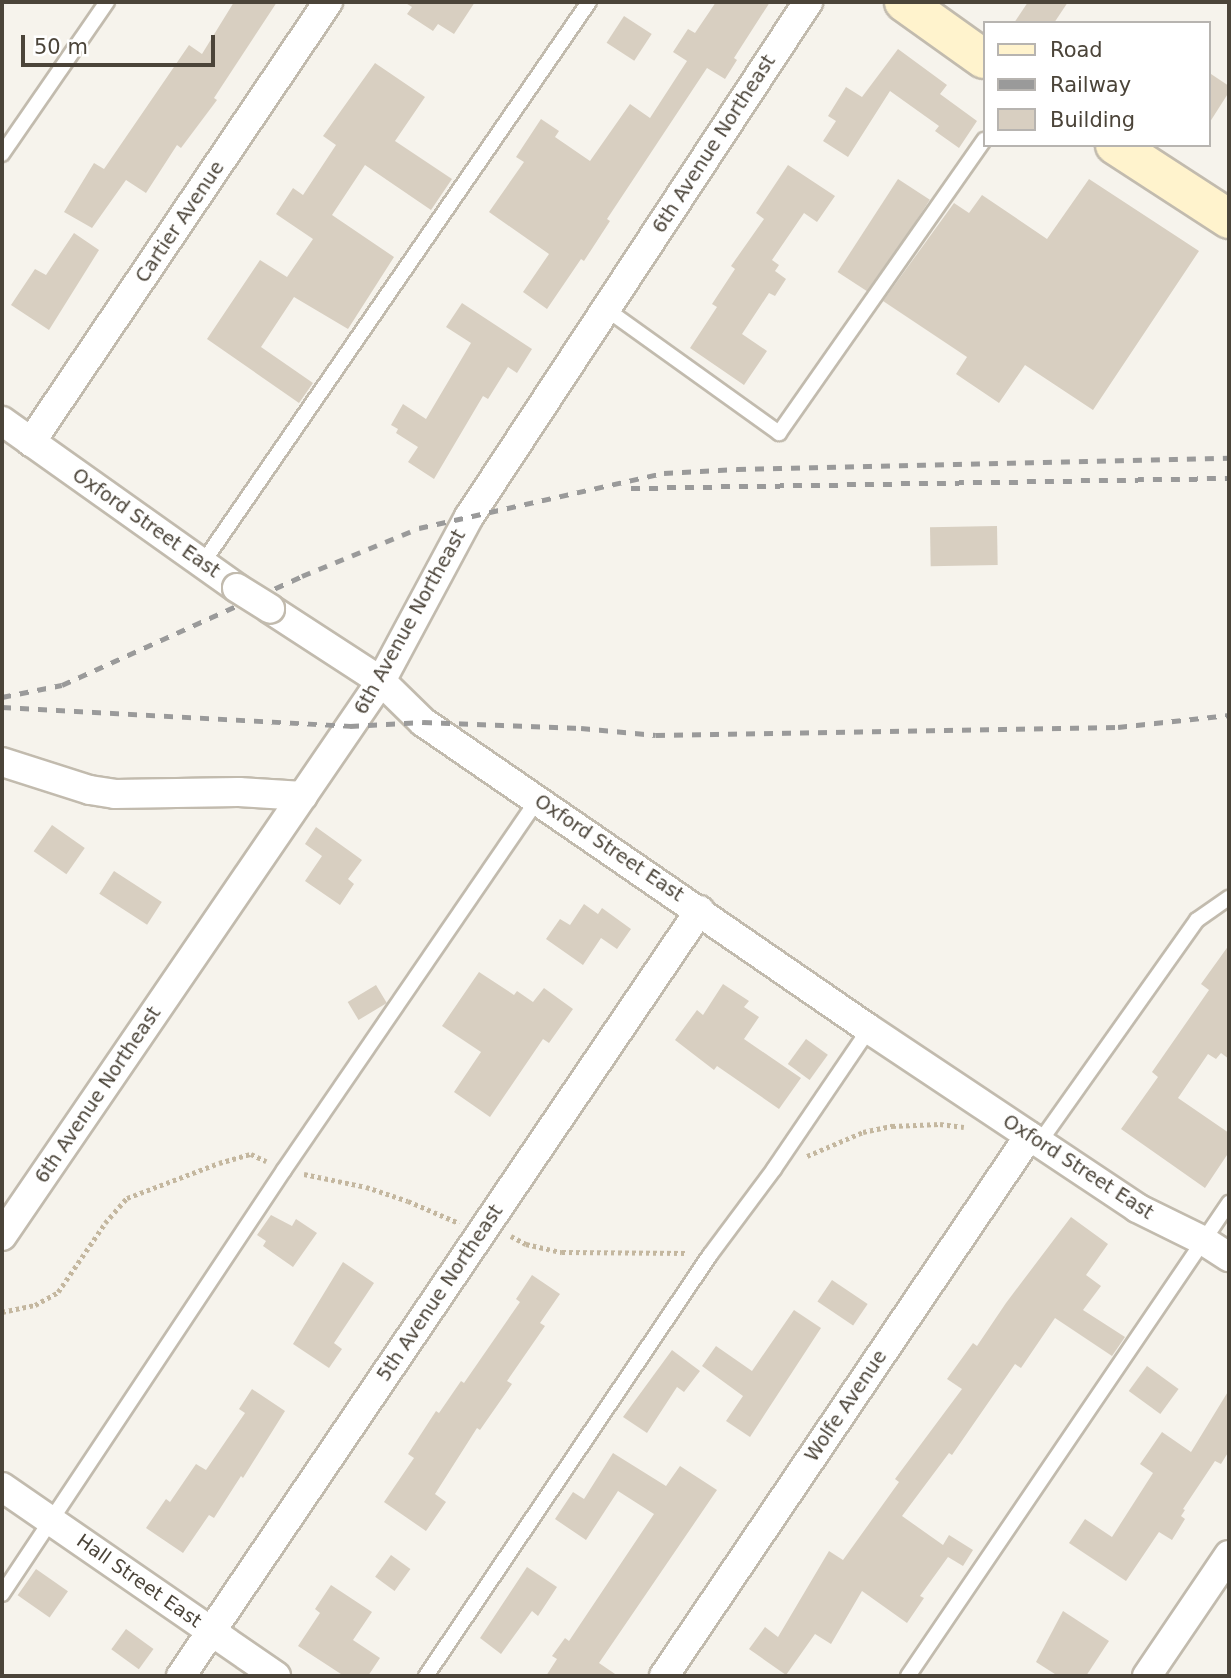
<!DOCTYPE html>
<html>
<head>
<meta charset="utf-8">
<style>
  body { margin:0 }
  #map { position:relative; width:1231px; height:1678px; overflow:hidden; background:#f6f3ec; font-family:"DejaVu Sans",sans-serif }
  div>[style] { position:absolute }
  .building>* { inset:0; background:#d8cfc1; transform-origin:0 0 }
  .path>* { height:4.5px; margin-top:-2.25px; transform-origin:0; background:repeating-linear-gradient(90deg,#c4b79f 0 3.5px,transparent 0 7px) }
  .roads { filter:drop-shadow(2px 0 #c2bbae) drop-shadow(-2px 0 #c2bbae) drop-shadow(0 2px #c2bbae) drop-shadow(0 -2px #c2bbae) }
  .lane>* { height:14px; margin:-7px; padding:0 7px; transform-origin:7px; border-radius:7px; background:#fff }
  .street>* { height:28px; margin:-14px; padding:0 14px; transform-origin:14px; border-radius:14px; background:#fff }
  .secondary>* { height:38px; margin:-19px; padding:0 19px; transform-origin:19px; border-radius:19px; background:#fff3cd }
  .rail>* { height:5px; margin-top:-2.5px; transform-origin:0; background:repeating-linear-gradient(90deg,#9a9a9a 0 9px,transparent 0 18px) }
  .bridges { filter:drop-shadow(2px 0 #c2bbae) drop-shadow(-2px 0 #c2bbae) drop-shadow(0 2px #c2bbae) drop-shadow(0 -2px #c2bbae) }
  .street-bridge>* { height:28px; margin:-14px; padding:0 14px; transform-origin:14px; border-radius:14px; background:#fff }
  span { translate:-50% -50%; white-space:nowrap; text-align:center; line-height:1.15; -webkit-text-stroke:5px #fff; paint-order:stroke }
  .street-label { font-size:19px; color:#4b4439 }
  .frame { position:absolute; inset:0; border:4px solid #4b4439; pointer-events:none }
  .legend { position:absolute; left:983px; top:21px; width:228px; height:126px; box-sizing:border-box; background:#fff; border:2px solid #b7b4b0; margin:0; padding:9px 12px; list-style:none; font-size:21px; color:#4b4439 }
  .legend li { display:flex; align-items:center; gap:14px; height:35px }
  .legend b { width:35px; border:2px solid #b7b4b0 }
  .scale { position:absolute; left:21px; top:35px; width:194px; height:32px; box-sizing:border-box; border:4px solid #4b4439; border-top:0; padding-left:9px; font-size:21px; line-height:24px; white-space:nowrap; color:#4b4439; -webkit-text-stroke:5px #fff; paint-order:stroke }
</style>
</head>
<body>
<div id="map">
  <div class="building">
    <i style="clip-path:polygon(234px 2px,277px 2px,214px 98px,217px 100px,181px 148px,177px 145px,146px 193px,126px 180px,92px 228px,64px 212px,94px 163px,104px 169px,189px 45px,202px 54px)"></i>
    <i style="clip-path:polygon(404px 2px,475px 2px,454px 34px,438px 24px,433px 31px,407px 14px,412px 7px)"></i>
    <i style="clip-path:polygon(716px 2px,770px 2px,734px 58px,737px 60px,725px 79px,707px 68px,607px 219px,610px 221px,584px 261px,581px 259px,547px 309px,523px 292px,549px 254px,489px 212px,524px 162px,516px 157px,541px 119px,559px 131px,555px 137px,590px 161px,630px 104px,650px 118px,687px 61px,673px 52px,688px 29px,695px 33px)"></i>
    <i style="clip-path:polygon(1028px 2px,1068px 2px,1054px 23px,1014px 23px)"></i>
    <i style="left:624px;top:16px;width:33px;height:32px;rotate:33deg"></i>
    <i style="clip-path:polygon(898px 49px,947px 85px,940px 94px,977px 121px,959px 148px,935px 131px,939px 126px,890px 91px,848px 157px,823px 141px,836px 121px,828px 116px,846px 87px,862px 97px)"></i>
    <i style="clip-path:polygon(375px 63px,425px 97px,395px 141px,452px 179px,431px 210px,365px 165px,332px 215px,394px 257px,348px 329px,294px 297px,261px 347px,313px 383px,299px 403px,207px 339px,260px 260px,287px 277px,313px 239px,276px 214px,293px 188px,303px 195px,336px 145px,323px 136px)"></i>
    <i style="clip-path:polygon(1208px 72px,1229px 86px,1229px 92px,1208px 125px)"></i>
    <i style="clip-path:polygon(788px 165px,835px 196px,817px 222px,804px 213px,772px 260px,779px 265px,775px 271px,786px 279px,775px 296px,769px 293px,742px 334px,767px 351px,744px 385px,690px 348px,717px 307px,712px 304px,735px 269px,731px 266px,764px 219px,756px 213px)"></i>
    <i style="left:898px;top:179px;width:38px;height:111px;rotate:33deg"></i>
    <i style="clip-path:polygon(1089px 179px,1199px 251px,1093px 410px,1025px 365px,999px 403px,956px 374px,967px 357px,883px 301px,954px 203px,969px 213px,982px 195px,1047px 239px)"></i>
    <i style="clip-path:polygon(74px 233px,99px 250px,49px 330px,11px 305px,35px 269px,46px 275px)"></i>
    <i style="clip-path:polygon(462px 303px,532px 349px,517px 373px,508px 367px,488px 399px,483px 396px,434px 479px,408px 462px,418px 447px,396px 433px,398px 429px,391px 425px,403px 404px,426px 419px,471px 343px,446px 327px)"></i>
    <i style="left:997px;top:526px;width:39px;height:67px;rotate:89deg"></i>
    <i style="left:52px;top:825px;width:40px;height:32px;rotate:35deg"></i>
    <i style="clip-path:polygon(316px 827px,362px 860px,348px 879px,354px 884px,340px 905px,305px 881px,322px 856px,305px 844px)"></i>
    <i style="left:114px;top:871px;width:57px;height:27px;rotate:33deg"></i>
    <i style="clip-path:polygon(584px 904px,598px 914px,602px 908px,631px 929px,617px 949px,601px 938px,583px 965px,546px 939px,560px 919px,570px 925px)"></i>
    <i style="clip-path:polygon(1229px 945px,1229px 1059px,1221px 1053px,1216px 1059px,1208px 1054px,1178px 1098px,1229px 1133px,1229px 1152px,1205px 1188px,1121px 1129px,1158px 1077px,1152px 1072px,1209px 990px,1201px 984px)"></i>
    <i style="clip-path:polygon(479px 972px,514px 995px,517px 991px,533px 1002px,544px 988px,573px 1009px,549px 1043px,543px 1039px,490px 1117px,454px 1092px,481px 1052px,442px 1026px)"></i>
    <i style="clip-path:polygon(723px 984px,749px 1001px,744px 1007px,759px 1017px,744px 1039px,801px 1078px,779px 1109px,717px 1066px,714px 1070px,675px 1040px,697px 1010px,703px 1015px)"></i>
    <i style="left:376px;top:985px;width:21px;height:33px;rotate:59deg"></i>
    <i style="left:806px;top:1039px;width:27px;height:31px;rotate:36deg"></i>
    <i style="clip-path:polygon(271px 1215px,292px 1226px,296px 1219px,317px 1233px,293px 1267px,263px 1246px,266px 1241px,257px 1235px)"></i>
    <i style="clip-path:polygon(1071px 1217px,1108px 1244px,1086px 1275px,1101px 1286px,1083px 1310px,1125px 1337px,1112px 1356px,1055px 1318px,1021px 1368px,1015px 1364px,952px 1455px,949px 1453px,902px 1516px,943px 1545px,949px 1535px,973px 1550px,963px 1566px,948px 1557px,920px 1596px,924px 1598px,907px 1623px,862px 1591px,831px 1644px,815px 1634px,786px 1675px,749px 1649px,765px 1627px,778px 1637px,829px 1551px,843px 1560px,899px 1482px,895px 1479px,962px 1389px,947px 1379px,973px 1343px,977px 1346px,1006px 1303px)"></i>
    <i style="clip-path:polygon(343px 1262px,374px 1283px,334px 1343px,342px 1349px,329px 1368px,293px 1344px)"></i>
    <i style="clip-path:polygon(532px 1275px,560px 1294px,540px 1323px,545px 1326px,507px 1381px,512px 1384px,480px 1430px,477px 1428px,435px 1494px,446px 1502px,426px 1531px,384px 1502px,414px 1458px,408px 1454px,436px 1411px,439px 1413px,461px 1381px,464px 1383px,520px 1302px,516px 1299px)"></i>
    <i style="left:832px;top:1280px;width:43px;height:26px;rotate:34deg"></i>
    <i style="clip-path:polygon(794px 1310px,821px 1328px,750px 1437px,726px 1421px,743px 1396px,702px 1366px,716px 1346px,752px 1371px)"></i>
    <i style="clip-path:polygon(672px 1350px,700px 1371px,684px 1392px,677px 1387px,647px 1433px,623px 1417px)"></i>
    <i style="left:1147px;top:1366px;width:39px;height:31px;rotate:36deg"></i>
    <i style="clip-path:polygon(252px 1389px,285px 1411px,243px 1478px,241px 1476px,214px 1518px,209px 1515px,183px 1553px,146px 1528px,166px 1499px,170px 1502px,196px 1464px,206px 1470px,245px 1413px,239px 1409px)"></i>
    <i style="clip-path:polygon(1229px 1390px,1229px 1451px,1221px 1464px,1215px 1461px,1183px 1509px,1185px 1510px,1181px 1516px,1185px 1519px,1172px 1540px,1159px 1532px,1126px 1581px,1069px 1543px,1085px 1519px,1112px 1537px,1153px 1473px,1140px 1464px,1162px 1432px,1191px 1452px)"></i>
    <i style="clip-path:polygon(613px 1453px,666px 1486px,680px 1466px,717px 1490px,599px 1663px,618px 1676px,546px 1676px,557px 1659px,552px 1656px,565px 1638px,569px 1641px,654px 1514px,618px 1491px,586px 1540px,555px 1519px,573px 1492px,584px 1499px)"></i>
    <i style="left:391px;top:1555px;width:24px;height:27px;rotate:36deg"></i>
    <i style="clip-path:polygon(527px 1567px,557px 1587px,538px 1616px,532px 1611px,501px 1654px,480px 1638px)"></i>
    <i style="left:36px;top:1569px;width:39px;height:32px;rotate:35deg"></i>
    <i style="clip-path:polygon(331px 1585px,372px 1612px,353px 1640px,380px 1658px,368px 1676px,344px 1676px,298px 1646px,320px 1613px,315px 1609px)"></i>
    <i style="clip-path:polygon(1063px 1611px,1109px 1641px,1086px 1676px,1058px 1676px,1036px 1662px)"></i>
    <i style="left:126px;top:1629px;width:34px;height:25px;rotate:36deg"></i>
  </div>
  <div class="path">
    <i style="left:807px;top:1156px;width:61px;rotate:-23.2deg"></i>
    <i style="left:863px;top:1132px;width:30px;rotate:-12deg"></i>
    <i style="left:892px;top:1126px;width:48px;rotate:-2.4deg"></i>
    <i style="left:940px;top:1124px;width:24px;rotate:7deg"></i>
    <i style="left:304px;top:1174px;width:63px;rotate:11.8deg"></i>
    <i style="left:366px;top:1187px;width:44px;rotate:18.4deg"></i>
    <i style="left:408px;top:1201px;width:56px;rotate:23.3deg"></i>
    <i style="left:511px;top:1236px;width:17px;rotate:28deg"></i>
    <i style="left:526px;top:1244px;width:37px;rotate:13deg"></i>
    <i style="left:562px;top:1252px;width:126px;rotate:0.5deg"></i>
    <i style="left:2px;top:1312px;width:34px;rotate:-12deg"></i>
    <i style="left:35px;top:1305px;width:26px;rotate:-29deg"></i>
    <i style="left:58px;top:1292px;width:83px;rotate:-55.7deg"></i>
    <i style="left:105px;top:1223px;width:33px;rotate:-49deg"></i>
    <i style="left:127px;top:1198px;width:98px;rotate:-20.8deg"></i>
    <i style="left:219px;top:1163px;width:33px;rotate:-16deg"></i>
    <i style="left:251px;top:1154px;width:17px;rotate:25deg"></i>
  </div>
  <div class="roads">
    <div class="lane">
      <i style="left:2px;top:154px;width:185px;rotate:-55.4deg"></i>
      <i style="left:606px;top:309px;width:213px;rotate:35.6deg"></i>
      <i style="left:779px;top:433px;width:358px;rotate:-55deg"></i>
      <i style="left:202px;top:564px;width:682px;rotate:-55.45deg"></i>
      <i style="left:1039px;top:1143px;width:273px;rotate:-54.7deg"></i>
      <i style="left:1197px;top:920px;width:39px;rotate:-35deg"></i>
      <i style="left:2px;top:1594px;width:509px;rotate:-56.37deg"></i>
      <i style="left:284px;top:1170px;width:448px;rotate:-55.6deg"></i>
      <i style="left:426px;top:1676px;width:508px;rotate:-56deg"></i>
      <i style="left:710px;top:1255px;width:107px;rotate:-53.3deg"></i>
      <i style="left:774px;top:1169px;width:169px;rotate:-55.8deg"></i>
      <i style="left:908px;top:1676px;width:572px;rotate:-55.84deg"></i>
    </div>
    <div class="street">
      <i style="left:2px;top:421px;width:288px;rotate:35.4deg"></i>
      <i style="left:31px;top:442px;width:531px;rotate:-55.98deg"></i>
      <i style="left:270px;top:609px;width:132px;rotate:33deg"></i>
      <i style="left:381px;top:681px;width:59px;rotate:44.3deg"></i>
      <i style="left:423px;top:722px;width:541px;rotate:34.54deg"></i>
      <i style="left:869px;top:1029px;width:322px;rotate:33.7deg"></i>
      <i style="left:1137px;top:1208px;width:75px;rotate:26.2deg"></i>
      <i style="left:1204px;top:1241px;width:30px;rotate:33deg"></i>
      <i style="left:2px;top:762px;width:92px;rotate:17.7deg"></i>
      <i style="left:90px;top:790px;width:25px;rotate:9deg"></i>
      <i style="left:115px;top:794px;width:124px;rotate:-0.9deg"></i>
      <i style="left:239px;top:792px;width:64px;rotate:3.6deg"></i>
      <i style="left:2px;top:1236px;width:672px;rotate:-55.67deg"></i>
      <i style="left:381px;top:681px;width:186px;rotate:-61.8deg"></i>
      <i style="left:469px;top:517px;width:617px;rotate:-56.64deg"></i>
      <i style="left:2px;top:1487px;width:333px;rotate:34.6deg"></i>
      <i style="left:181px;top:1676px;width:925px;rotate:-55.88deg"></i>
      <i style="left:664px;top:1676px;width:652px;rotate:-55.94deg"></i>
      <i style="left:1147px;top:1676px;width:146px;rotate:-55.9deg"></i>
    </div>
    <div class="secondary">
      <i style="left:904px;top:2px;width:98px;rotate:35.5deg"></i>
      <i style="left:1115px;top:145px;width:136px;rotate:33deg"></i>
    </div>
  </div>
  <div class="rail">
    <i style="left:631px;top:488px;width:598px;rotate:-0.96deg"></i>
    <i style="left:2px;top:697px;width:61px;rotate:-11.3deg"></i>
    <i style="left:62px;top:685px;width:264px;rotate:-24.4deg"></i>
    <i style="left:302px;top:576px;width:126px;rotate:-22.3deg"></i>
    <i style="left:419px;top:528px;width:251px;rotate:-12.7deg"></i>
    <i style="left:664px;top:473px;width:73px;rotate:-3.1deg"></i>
    <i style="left:737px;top:469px;width:492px;rotate:-1.3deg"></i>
    <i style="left:2px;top:707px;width:349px;rotate:3.1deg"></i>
    <i style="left:350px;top:726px;width:73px;rotate:-3.1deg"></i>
    <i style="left:423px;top:722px;width:158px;rotate:2.2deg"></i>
    <i style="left:581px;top:728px;width:75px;rotate:5.3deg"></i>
    <i style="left:656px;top:735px;width:462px;rotate:-1deg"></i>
    <i style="left:1118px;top:727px;width:112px;rotate:-6.2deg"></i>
  </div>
  <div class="bridges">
    <div class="street-bridge">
      <i style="left:237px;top:588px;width:39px;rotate:32deg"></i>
    </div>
  </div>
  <div class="street-label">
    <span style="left:714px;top:144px;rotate:-57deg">6th Avenue Northeast</span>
    <span style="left:180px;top:222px;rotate:-56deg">Cartier Avenue</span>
    <span style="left:146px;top:523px;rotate:35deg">Oxford Street East</span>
    <span style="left:410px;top:622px;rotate:-61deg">6th Avenue Northeast</span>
    <span style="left:609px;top:848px;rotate:34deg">Oxford Street East</span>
    <span style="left:98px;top:1095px;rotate:-56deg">6th Avenue Northeast</span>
    <span style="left:1078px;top:1167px;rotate:33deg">Oxford Street East</span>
    <span style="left:440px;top:1293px;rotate:-56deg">5th Avenue Northeast</span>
    <span style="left:846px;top:1406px;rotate:-56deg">Wolfe Avenue</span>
    <span style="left:139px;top:1581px;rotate:35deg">Hall Street East</span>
  </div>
  <div class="frame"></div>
  <ul class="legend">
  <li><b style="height:9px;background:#fff3cd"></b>Road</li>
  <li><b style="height:9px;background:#9a9a9a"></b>Railway</li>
  <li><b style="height:19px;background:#d8cfc1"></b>Building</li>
  </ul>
  <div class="scale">50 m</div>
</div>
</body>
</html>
